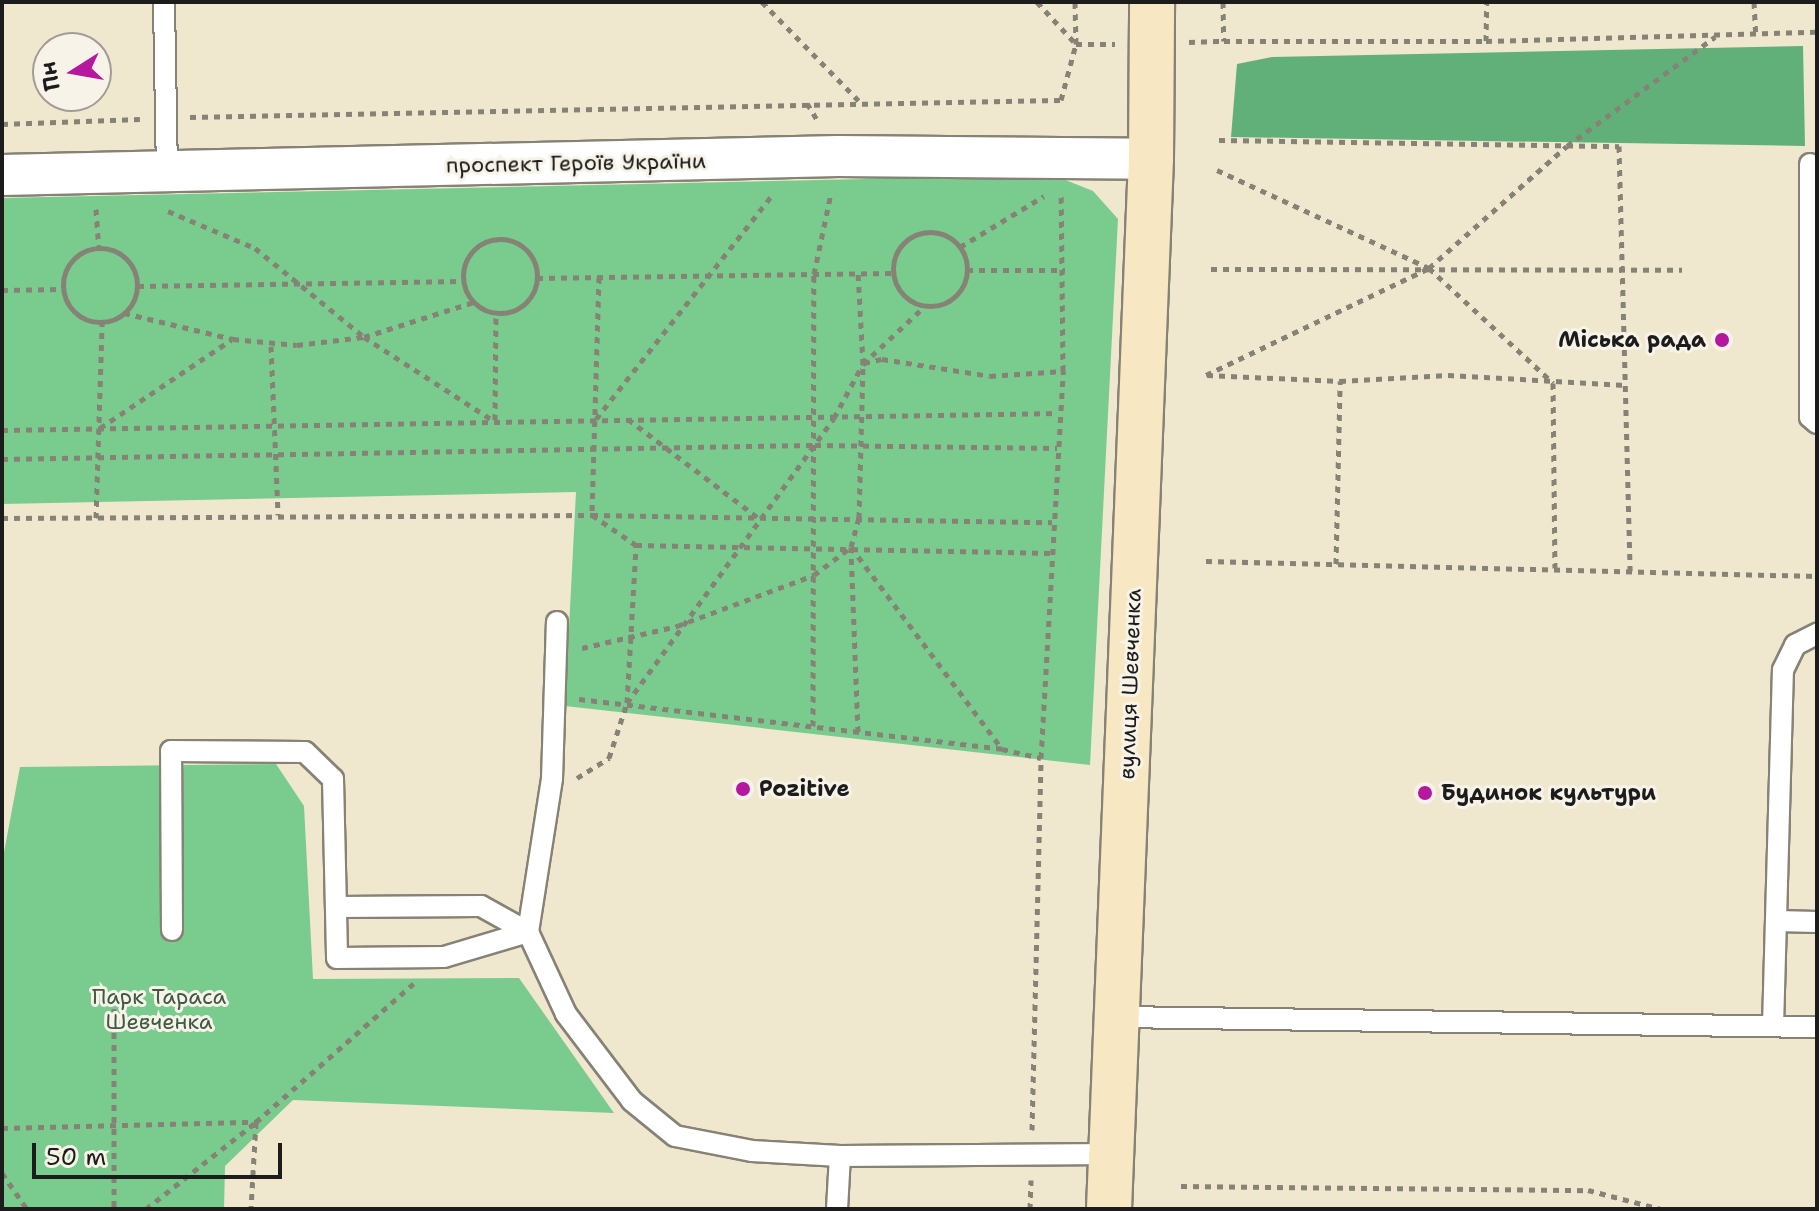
<!DOCTYPE html>
<html>
<head>
<meta charset="utf-8">
<style>
  body { margin:0 }
  #map { position:relative; width:1819px; height:1211px; overflow:hidden; background:#efe7ce; font-family:"Shantell Sans",sans-serif }
  div>[style] { position:absolute }
  .green>* { inset:0; background:#79cc8e }
  .forest>* { inset:0; background:#62b079 }
  .path>* { height:5px; margin-top:-2.5px; transform-origin:0; background:repeating-linear-gradient(90deg,#868275 0 6px,transparent 0 12px) }
  .path>.ring { margin:-2.5px; padding:0; box-sizing:content-box; background:none; border:5px solid #868275; border-radius:50% }
  .roads { filter:drop-shadow(2px 0 #868275) drop-shadow(-2px 0 #868275) drop-shadow(0 2px #868275) drop-shadow(0 -2px #868275) }
  .lane>* { height:20px; margin:-10px; padding:0 10px; transform-origin:10px; border-radius:10px; background:#fff }
  .street>* { height:40px; margin:-20px; padding:0 20px; transform-origin:20px; border-radius:20px; background:#fff }
  .secondary>* { height:44px; margin:-22px; padding:0 22px; transform-origin:22px; border-radius:22px; background:#f7e8c3 }
  .dots>* { width:22px; height:22px; translate:-50% -50%; box-sizing:border-box; border:4px solid #f7f3e8; border-radius:50% }
  span { translate:-50% -50%; white-space:nowrap; text-align:center; line-height:1.15; -webkit-text-stroke:6px #f7f3e8; paint-order:stroke }
  .street-label { font-size:22px; color:#1c1c1c }
  .poi-label { font-size:22px; color:#1c1c1c; font-weight:700 }
  .right { translate:-100% -50%; text-align:right }
  .left { translate:0 -50%; text-align:left }
  .park-label { font-size:22px; color:#3d5a44 }
  .frame { position:absolute; inset:0; border:4px solid #1c1c1c; pointer-events:none }
  .north { position:absolute; left:32px; top:32px; width:80px; height:80px; box-sizing:border-box; background:#f7f3e8; border:2px solid #9f9d96; border-radius:50%; rotate:259deg; font-size:22px; font-weight:700; line-height:32px; text-align:center; color:#1c1c1c }
  .north::after { content:''; display:block; margin:auto; width:28px; height:36px; background:#b5179e; clip-path:polygon(50% 0,100% 100%,50% 72%,0 100%) }
  .scale { position:absolute; left:32px; top:1143px; width:250px; height:36px; box-sizing:border-box; border:4px solid #1c1c1c; border-top:0; padding-left:10px; font-size:24px; line-height:28px; white-space:nowrap; color:#1c1c1c; -webkit-text-stroke:6px #f7f3e8; paint-order:stroke }
</style>
</head>
<body>
<div id="map">
  <div class="green">
    <i style="clip-path:polygon(1053px 175px,1093px 191px,1118px 219px,1090px 765px,565px 706px,576px 492px,2px 504px,2px 198px)"></i>
    <i style="clip-path:polygon(276px 764px,304px 806px,313px 979px,519px 978px,614px 1113px,293px 1100px,225px 1166px,224px 1209px,2px 1209px,2px 863px,20px 767px)"></i>
  </div>
  <div class="forest">
    <i style="clip-path:polygon(1803px 46px,1805px 146px,1231px 137px,1237px 64px,1272px 57px)"></i>
  </div>
  <div class="path">
    <i style="left:762px;top:2px;width:139px;rotate:45.6deg"></i>
    <i style="left:1037px;top:2px;width:57px;rotate:47.1deg"></i>
    <i style="left:1076px;top:44px;width:39px"></i>
    <i style="left:1223px;top:2px;width:39px;rotate:89deg"></i>
    <i style="left:1224px;top:41px;width:262px"></i>
    <i style="left:1486px;top:41px;width:331px;rotate:-1.6deg"></i>
    <i style="left:1754px;top:2px;width:33px;rotate:87deg"></i>
    <i style="left:1486px;top:41px;width:39px;rotate:-89deg"></i>
    <i style="left:1189px;top:42px;width:35px;rotate:-2deg"></i>
    <i style="left:807px;top:103px;width:21px;rotate:59deg"></i>
    <i style="left:190px;top:117px;width:871px;rotate:-1.12deg"></i>
    <i style="left:1061px;top:100px;width:58px;rotate:-75deg"></i>
    <i style="left:1076px;top:44px;width:42px;rotate:-91.4deg"></i>
    <i style="left:2px;top:124px;width:138px;rotate:-2.1deg"></i>
    <i style="left:1219px;top:140px;width:400px;rotate:0.9deg"></i>
    <i style="left:1619px;top:146px;width:425px;rotate:88.5deg"></i>
    <i style="left:1217px;top:170px;width:234px;rotate:24.8deg"></i>
    <i style="left:1429px;top:268px;width:169px;rotate:42.8deg"></i>
    <i style="left:1553px;top:383px;width:185px;rotate:89.4deg"></i>
    <i style="left:96px;top:209px;width:39px;rotate:86deg"></i>
    <i style="left:168px;top:211px;width:95px;rotate:23deg"></i>
    <i style="left:255px;top:248px;width:141px;rotate:39.2deg"></i>
    <i style="left:364px;top:337px;width:155px;rotate:32.9deg"></i>
    <i class="ring" style="left:893px;top:232px;width:69px;height:69px"></i>
    <i class="ring" style="left:463px;top:239px;width:69px;height:69px"></i>
    <i style="left:960px;top:247px;width:98px;rotate:-31.3deg"></i>
    <i class="ring" style="left:63px;top:248px;width:69px;height:69px"></i>
    <i style="left:1211px;top:269px;width:471px;rotate:0.1deg"></i>
    <i style="left:967px;top:270px;width:98px"></i>
    <i style="left:599px;top:277px;width:238px;rotate:91.7deg"></i>
    <i style="left:592px;top:515px;width:53px;rotate:34.3deg"></i>
    <i style="left:636px;top:545px;width:414px;rotate:1.1deg"></i>
    <i style="left:537px;top:278px;width:356px;rotate:-0.8deg"></i>
    <i style="left:138px;top:286px;width:325px;rotate:-0.9deg"></i>
    <i style="left:2px;top:290px;width:61px;rotate:-0.9deg"></i>
    <i style="left:124px;top:313px;width:112px;rotate:13.4deg"></i>
    <i style="left:233px;top:339px;width:64px;rotate:5.4deg"></i>
    <i style="left:297px;top:345px;width:67px;rotate:-6.8deg"></i>
    <i style="left:364px;top:337px;width:115px;rotate:-17.7deg"></i>
    <i style="left:271px;top:346px;width:169px;rotate:87.6deg"></i>
    <i style="left:864px;top:363px;width:18px;rotate:-13deg"></i>
    <i style="left:882px;top:359px;width:109px;rotate:8.9deg"></i>
    <i style="left:990px;top:376px;width:73px;rotate:-3.9deg"></i>
    <i style="left:1206px;top:375px;width:247px;rotate:-25.6deg"></i>
    <i style="left:1429px;top:268px;width:184px;rotate:-41.5deg"></i>
    <i style="left:1567px;top:146px;width:184px;rotate:-36.4deg"></i>
    <i style="left:1207px;top:375px;width:133px;rotate:2.6deg"></i>
    <i style="left:1340px;top:381px;width:108px;rotate:-3.2deg"></i>
    <i style="left:1448px;top:375px;width:177px;rotate:3.2deg"></i>
    <i style="left:596px;top:419px;width:285px;rotate:-51.8deg"></i>
    <i style="left:628px;top:419px;width:162px;rotate:37.2deg"></i>
    <i style="left:495px;top:420px;width:107px;rotate:-89.5deg"></i>
    <i style="left:100px;top:428px;width:158px;rotate:-33.9deg"></i>
    <i style="left:2px;top:430px;width:1056px;rotate:-0.92deg"></i>
    <i style="left:2px;top:459px;width:813px;rotate:-0.99deg"></i>
    <i style="left:815px;top:445px;width:242px;rotate:0.7deg"></i>
    <i style="left:2px;top:518px;width:590px;rotate:-0.29deg"></i>
    <i style="left:592px;top:515px;width:460px;rotate:0.9deg"></i>
    <i style="left:96px;top:518px;width:196px;rotate:-88.2deg"></i>
    <i style="left:1206px;top:561px;width:611px;rotate:1.41deg"></i>
    <i style="left:1336px;top:564px;width:183px;rotate:-88.7deg"></i>
    <i style="left:582px;top:648px;width:98px;rotate:-13deg"></i>
    <i style="left:677px;top:626px;width:146px;rotate:-20.4deg"></i>
    <i style="left:814px;top:575px;width:46px;rotate:-37.1deg"></i>
    <i style="left:851px;top:547px;width:252px;rotate:53.2deg"></i>
    <i style="left:579px;top:699px;width:426px;rotate:6.7deg"></i>
    <i style="left:1002px;top:749px;width:40px;rotate:13deg"></i>
    <i style="left:627px;top:703px;width:352px;rotate:-54deg"></i>
    <i style="left:834px;top:418px;width:61px;rotate:-61.8deg"></i>
    <i style="left:863px;top:364px;width:85px;rotate:-43.1deg"></i>
    <i style="left:813px;top:726px;width:452px;rotate:-89.9deg"></i>
    <i style="left:814px;top:274px;width:83px;rotate:-78.1deg"></i>
    <i style="left:858px;top:732px;width:185px;rotate:-92.2deg"></i>
    <i style="left:851px;top:547px;width:30px;rotate:-75deg"></i>
    <i style="left:859px;top:518px;width:154px;rotate:-88.5deg"></i>
    <i style="left:863px;top:364px;width:92px;rotate:-93.1deg"></i>
    <i style="left:577px;top:778px;width:38px;rotate:-32deg"></i>
    <i style="left:609px;top:758px;width:58px;rotate:-71.9deg"></i>
    <i style="left:627px;top:703px;width:158px;rotate:-86.7deg"></i>
    <i style="left:114px;top:997px;width:212px;rotate:90deg"></i>
    <i style="left:2px;top:1128px;width:254px;rotate:-1.4deg"></i>
    <i style="left:256px;top:1122px;width:87px;rotate:93.3deg"></i>
    <i style="left:1032px;top:1130px;width:372px;rotate:-88.6deg"></i>
    <i style="left:1041px;top:758px;width:388px;rotate:-86.7deg"></i>
    <i style="left:1063px;top:371px;width:178px;rotate:-90.6deg"></i>
    <i style="left:2px;top:1173px;width:44px;rotate:55.2deg"></i>
    <i style="left:1181px;top:1186px;width:407px;rotate:0.6deg"></i>
    <i style="left:1588px;top:1190px;width:75px;rotate:14.6deg"></i>
    <i style="left:146px;top:1209px;width:140px;rotate:-38.3deg"></i>
    <i style="left:256px;top:1122px;width:210px;rotate:-41.3deg"></i>
    <i style="left:1030px;top:1209px;width:29px;rotate:-88deg"></i>
  </div>
  <div class="roads">
    <div class="lane">
      <i style="left:164px;top:2px;width:170px;rotate:89deg"></i>
      <i style="left:1810px;top:164px;width:253px;rotate:90deg"></i>
      <i style="left:1810px;top:417px;width:9px;rotate:41deg"></i>
      <i style="left:339px;top:907px;width:142px;rotate:-0.4deg"></i>
      <i style="left:481px;top:906px;width:54px;rotate:29deg"></i>
      <i style="left:528px;top:932px;width:155px;rotate:-81.1deg"></i>
      <i style="left:552px;top:779px;width:157px;rotate:-88.2deg"></i>
      <i style="left:1777px;top:921px;width:40px;rotate:1.4deg"></i>
      <i style="left:172px;top:930px;width:179px;rotate:-90.3deg"></i>
      <i style="left:171px;top:751px;width:134px;rotate:0.4deg"></i>
      <i style="left:305px;top:752px;width:39px;rotate:44deg"></i>
      <i style="left:333px;top:779px;width:179px;rotate:88.7deg"></i>
      <i style="left:337px;top:958px;width:107px;rotate:-0.5deg"></i>
      <i style="left:444px;top:957px;width:88px;rotate:-16.6deg"></i>
      <i style="left:528px;top:932px;width:90px;rotate:65.1deg"></i>
      <i style="left:566px;top:1014px;width:109px;rotate:52.8deg"></i>
      <i style="left:632px;top:1101px;width:55px;rotate:39.1deg"></i>
      <i style="left:675px;top:1136px;width:78px;rotate:11deg"></i>
      <i style="left:752px;top:1151px;width:88px;rotate:3.3deg"></i>
      <i style="left:840px;top:1156px;width:271px;rotate:-0.4deg"></i>
      <i style="left:1117px;top:1017px;width:700px;rotate:0.82deg"></i>
      <i style="left:1773px;top:1026px;width:356px;rotate:-88.4deg"></i>
      <i style="left:1783px;top:670px;width:28px;rotate:-64deg"></i>
      <i style="left:1795px;top:645px;width:25px;rotate:-27deg"></i>
      <i style="left:837px;top:1209px;width:53px;rotate:-86.8deg"></i>
    </div>
    <div class="street">
      <i style="left:2px;top:175px;width:836px;rotate:-1.3deg"></i>
      <i style="left:838px;top:156px;width:313px;rotate:0.5deg"></i>
    </div>
    <div class="secondary">
      <i style="left:1109px;top:1209px;width:1051px;rotate:-87.71deg"></i>
      <i style="left:1151px;top:159px;width:157px;rotate:-89.6deg"></i>
    </div>
  </div>
  <div class="dots">
    <i style="left:1722px;top:340px;background:#b5179e"></i>
    <i style="left:743px;top:789px;background:#b5179e"></i>
    <i style="left:1425px;top:793px;background:#b5179e"></i>
  </div>
  <div class="street-label">
    <span style="left:576px;top:163px;rotate:-1deg">проспект Героїв України</span>
    <span style="left:1130px;top:684px;rotate:-88deg">вулиця Шевченка</span>
  </div>
  <div class="poi-label">
    <span class="right" style="left:1706px;top:340px">Міська рада</span>
    <span class="left" style="left:759px;top:789px">Pozitive</span>
    <span class="left" style="left:1441px;top:793px">Будинок культури</span>
  </div>
  <div class="park-label">
    <span style="left:159px;top:1009px">Парк Тараса<br>Шевченка</span>
  </div>
  <div class="frame"></div>
  <div class="north">Пн</div>
  <div class="scale">50 m</div>
</div>
</body>
</html>
